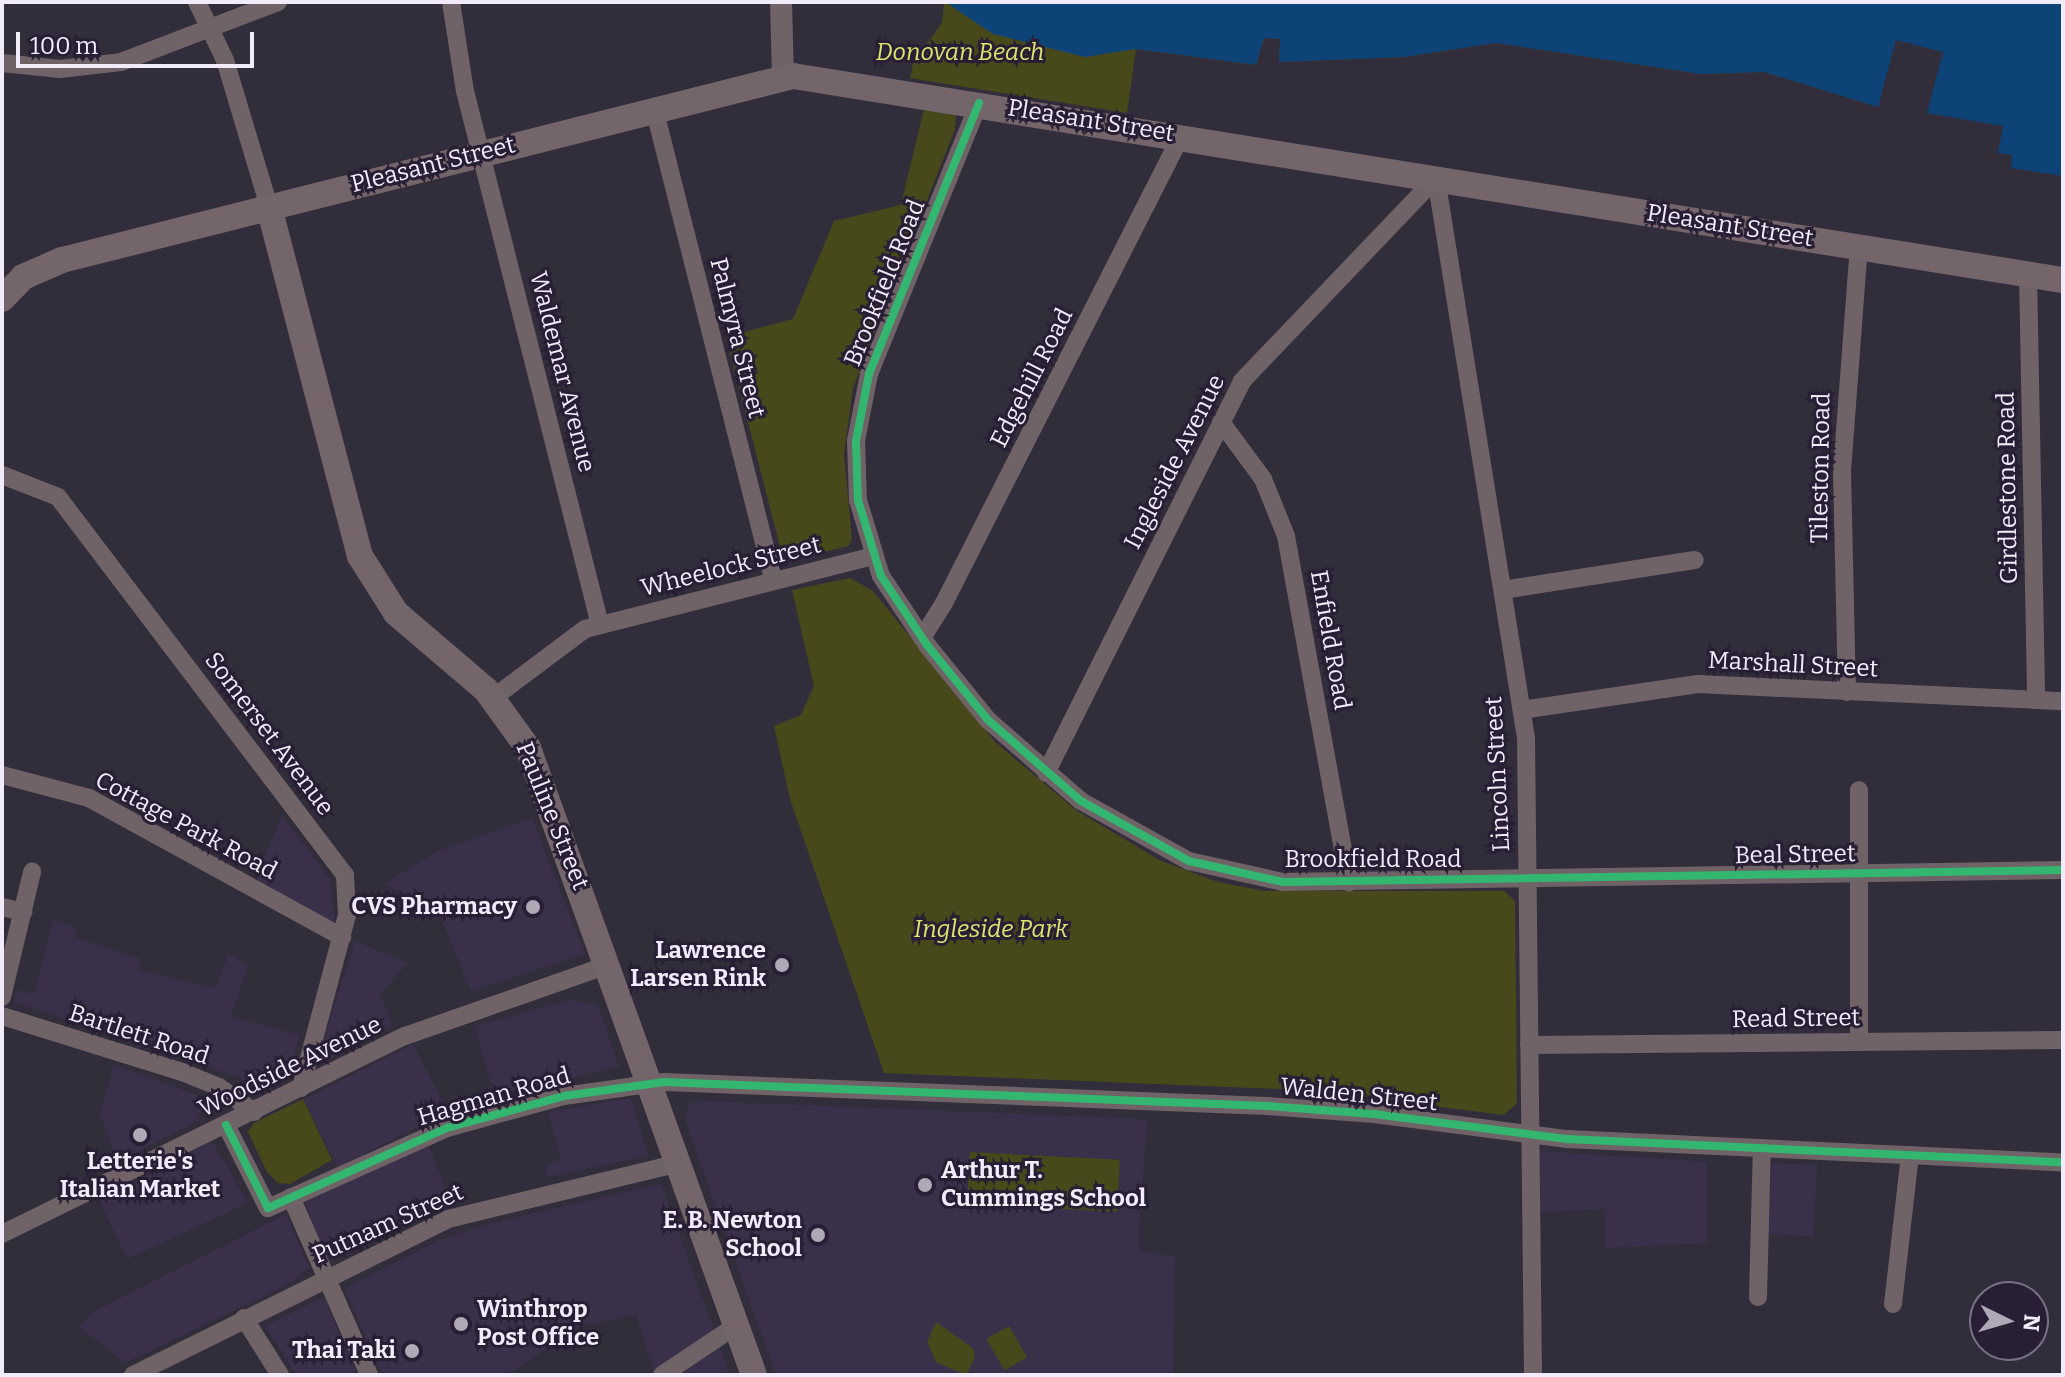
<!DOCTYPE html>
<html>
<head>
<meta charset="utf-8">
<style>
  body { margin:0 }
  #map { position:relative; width:2065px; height:1377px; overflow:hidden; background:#322d3a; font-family:Bitter,serif }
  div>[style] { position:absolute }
  .built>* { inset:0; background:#3b304a; transform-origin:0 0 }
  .green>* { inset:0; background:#48491a; transform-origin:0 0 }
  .water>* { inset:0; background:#0d4377 }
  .minor>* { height:18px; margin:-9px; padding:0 9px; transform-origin:9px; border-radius:9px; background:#6f6367 }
  .tertiary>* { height:22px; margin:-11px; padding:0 11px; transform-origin:11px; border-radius:11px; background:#6f6367 }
  .secondary>* { height:26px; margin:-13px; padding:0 13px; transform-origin:13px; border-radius:13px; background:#73656a }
  .cycleway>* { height:8px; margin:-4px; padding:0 4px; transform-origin:4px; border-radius:4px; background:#33b770 }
  .dots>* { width:22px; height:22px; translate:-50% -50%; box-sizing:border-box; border:4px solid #281f34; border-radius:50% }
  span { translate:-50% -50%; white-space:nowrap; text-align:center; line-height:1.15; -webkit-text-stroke:6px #281f34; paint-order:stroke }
  .park-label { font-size:24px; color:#dee46f; font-style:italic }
  .street-label { font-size:24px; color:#f1ebfa }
  .poi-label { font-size:24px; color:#f1ebfa; font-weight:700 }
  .right { translate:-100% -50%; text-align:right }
  .left { translate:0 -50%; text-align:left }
  .frame { position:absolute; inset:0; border:4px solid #f1ebfa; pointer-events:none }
  .north { position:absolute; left:1969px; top:1281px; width:80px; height:80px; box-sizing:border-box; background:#281f34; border:2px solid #787183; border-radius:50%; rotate:95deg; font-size:22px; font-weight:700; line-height:32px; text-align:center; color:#f1ebfa }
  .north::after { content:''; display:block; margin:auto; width:28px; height:36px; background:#aea8b7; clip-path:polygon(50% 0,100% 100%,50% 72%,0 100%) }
  .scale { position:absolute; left:16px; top:32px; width:238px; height:36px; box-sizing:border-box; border:4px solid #f1ebfa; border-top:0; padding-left:10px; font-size:24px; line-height:28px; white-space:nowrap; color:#f1ebfa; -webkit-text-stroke:6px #281f34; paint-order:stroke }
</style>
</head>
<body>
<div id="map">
  <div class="built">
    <i style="clip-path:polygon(282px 815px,330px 879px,335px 924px,255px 882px)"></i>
    <i style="clip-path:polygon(532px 818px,585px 954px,471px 991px,438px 910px,384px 884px,438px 851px)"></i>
    <i style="clip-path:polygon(53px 920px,77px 928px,74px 937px,141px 959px,139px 970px,216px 988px,228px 955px,248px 964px,231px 1017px,300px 1035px,291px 1063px,281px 1074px,243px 1079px,14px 1002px,15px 990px,34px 994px)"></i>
    <i style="clip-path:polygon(355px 941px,408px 963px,380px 994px,392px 1025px,315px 1067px)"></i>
    <i style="clip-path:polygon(570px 1000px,598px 1005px,619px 1067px,494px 1094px,475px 1026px)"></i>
    <i style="left:413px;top:1044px;width:76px;height:123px;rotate:63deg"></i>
    <i style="clip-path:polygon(114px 1065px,197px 1095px,202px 1104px,198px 1121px,118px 1161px,100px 1115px)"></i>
    <i style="clip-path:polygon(631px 1098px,648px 1156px,548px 1177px,546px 1165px,561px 1160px,548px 1112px)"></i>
    <i style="clip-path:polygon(703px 1101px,1147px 1119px,1138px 1250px,1175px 1257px,1173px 1375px,776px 1375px,685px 1119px,689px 1103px)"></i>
    <i style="clip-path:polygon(212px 1141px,248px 1203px,127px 1259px,100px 1201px)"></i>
    <i style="left:429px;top:1146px;width:63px;height:136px;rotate:69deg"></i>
    <i style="clip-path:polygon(1540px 1151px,1707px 1162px,1707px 1243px,1605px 1248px,1605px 1209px,1539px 1212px)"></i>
    <i style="left:1772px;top:1163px;width:45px;height:71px;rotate:3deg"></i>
    <i style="clip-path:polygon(661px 1184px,730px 1375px,655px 1375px,636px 1315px,580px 1326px,507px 1375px,382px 1375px,345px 1288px,440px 1240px,491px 1223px)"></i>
    <i style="clip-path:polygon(286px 1214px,309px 1267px,288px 1284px,125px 1363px,79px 1326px,93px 1312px)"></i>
    <i style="clip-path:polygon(324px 1297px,357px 1375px,297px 1375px,265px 1326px)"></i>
  </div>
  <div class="green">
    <i style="clip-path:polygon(944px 2px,1790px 2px,1878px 107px,1764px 72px,1701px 74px,1496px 43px,1404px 57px,1279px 62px,1280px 39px,1264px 38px,1256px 65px,1136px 49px,1127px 113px,910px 78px,913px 63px,942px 23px)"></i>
    <i style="clip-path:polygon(924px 109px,956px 114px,955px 129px,853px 388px,844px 454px,852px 540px,848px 546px,784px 562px,726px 337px,793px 319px,834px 221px,901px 205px)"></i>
    <i style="clip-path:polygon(850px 578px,873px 591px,996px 743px,1077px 811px,1161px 861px,1218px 882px,1264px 891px,1504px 891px,1515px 901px,1517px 1103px,1504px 1115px,1304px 1090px,884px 1073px,790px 799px,774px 726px,801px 715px,814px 686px,792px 590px)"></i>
    <i style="clip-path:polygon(303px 1099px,332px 1160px,290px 1184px,278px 1183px,267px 1172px,248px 1132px,254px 1123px)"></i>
    <i style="left:970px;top:1152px;width:150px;height:52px;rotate:3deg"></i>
    <i style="clip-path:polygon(936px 1322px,973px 1348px,975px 1357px,966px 1375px,936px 1362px,927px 1342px)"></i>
    <i style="left:1009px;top:1326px;width:36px;height:26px;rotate:60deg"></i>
  </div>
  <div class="water">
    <i style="clip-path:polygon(945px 2px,2063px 2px,2063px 176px,2011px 168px,2012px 155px,1998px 153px,2003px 126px,1927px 113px,1943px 52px,1896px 40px,1878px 107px,1764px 72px,1701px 74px,1496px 43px,1404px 57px,1279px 62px,1280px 39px,1264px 38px,1256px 65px,1136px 49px,1085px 57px,993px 34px)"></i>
  </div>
  <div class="minor">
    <i style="left:197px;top:2px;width:64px;rotate:64.2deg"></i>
    <i style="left:225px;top:60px;width:153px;rotate:73.3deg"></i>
    <i style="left:451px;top:2px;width:90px;rotate:81.1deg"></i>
    <i style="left:465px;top:91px;width:551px;rotate:75.81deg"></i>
    <i style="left:2px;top:63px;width:58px;rotate:5.9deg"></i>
    <i style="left:60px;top:69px;width:61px;rotate:-6.5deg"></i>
    <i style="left:121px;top:62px;width:168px;rotate:-20.9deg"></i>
    <i style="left:979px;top:103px;width:292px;rotate:112.1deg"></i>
    <i style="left:869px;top:374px;width:68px;rotate:101deg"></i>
    <i style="left:856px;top:441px;width:59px;rotate:88.1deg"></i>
    <i style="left:858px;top:500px;width:79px;rotate:73.2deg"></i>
    <i style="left:881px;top:576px;width:83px;rotate:56.3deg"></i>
    <i style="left:927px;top:645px;width:97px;rotate:50.9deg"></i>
    <i style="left:988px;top:720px;width:123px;rotate:41.1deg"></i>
    <i style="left:1081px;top:801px;width:124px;rotate:29.1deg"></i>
    <i style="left:1189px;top:861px;width:96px;rotate:12.6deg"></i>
    <i style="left:1283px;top:882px;width:780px;rotate:-0.88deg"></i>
    <i style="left:654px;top:108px;width:488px;rotate:75.8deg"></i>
    <i style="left:1436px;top:178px;width:567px;rotate:80.87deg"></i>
    <i style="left:1526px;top:738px;width:637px;rotate:89.37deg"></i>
    <i style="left:2028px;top:274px;width:426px;rotate:88.9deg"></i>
    <i style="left:1221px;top:422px;width:71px;rotate:53.6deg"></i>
    <i style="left:1263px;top:479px;width:61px;rotate:68deg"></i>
    <i style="left:1286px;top:536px;width:352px;rotate:79.7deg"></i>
    <i style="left:2px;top:475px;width:60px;rotate:21.4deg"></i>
    <i style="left:58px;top:497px;width:475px;rotate:52.8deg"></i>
    <i style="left:345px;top:875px;width:40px;rotate:87.1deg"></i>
    <i style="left:347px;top:915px;width:179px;rotate:104.9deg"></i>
    <i style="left:1503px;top:590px;width:194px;rotate:-8.9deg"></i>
    <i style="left:922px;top:638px;width:41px;rotate:-57.8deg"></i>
    <i style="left:944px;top:603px;width:524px;rotate:-63.09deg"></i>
    <i style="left:1847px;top:692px;width:221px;rotate:-91.3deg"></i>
    <i style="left:1842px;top:471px;width:225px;rotate:-85.7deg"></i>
    <i style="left:493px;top:698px;width:115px;rotate:-36.9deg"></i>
    <i style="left:585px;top:629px;width:297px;rotate:-14.2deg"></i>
    <i style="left:1522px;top:710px;width:178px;rotate:-8.4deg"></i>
    <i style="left:1698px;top:684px;width:365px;rotate:2.7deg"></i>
    <i style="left:1046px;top:773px;width:438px;rotate:-63.4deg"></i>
    <i style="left:1242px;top:381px;width:281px;rotate:-46.3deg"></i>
    <i style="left:2px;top:775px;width:90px;rotate:14.8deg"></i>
    <i style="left:89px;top:798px;width:289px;rotate:28.8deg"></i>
    <i style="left:2px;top:907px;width:22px;rotate:13deg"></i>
    <i style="left:2px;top:997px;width:129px;rotate:-76.5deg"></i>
    <i style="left:2px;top:1016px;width:189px;rotate:17.3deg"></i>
    <i style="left:182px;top:1072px;width:40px;rotate:22deg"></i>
    <i style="left:219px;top:1087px;width:43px;rotate:35.5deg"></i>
    <i style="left:1859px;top:1042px;width:252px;rotate:-90deg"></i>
    <i style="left:1529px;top:1045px;width:534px;rotate:-0.54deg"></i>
    <i style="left:226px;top:1125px;width:93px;rotate:63.2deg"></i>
    <i style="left:268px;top:1208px;width:196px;rotate:-24.1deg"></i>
    <i style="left:447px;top:1128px;width:121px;rotate:-15.3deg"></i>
    <i style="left:564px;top:1096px;width:101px;rotate:-8deg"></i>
    <i style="left:664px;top:1082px;width:603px;rotate:2.28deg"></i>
    <i style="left:1267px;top:1106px;width:107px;rotate:4.3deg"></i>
    <i style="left:1374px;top:1114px;width:195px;rotate:7.4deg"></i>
    <i style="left:1567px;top:1139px;width:497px;rotate:2.7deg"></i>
    <i style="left:291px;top:1197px;width:194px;rotate:66.3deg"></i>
    <i style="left:2px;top:1234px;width:449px;rotate:-26.2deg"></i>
    <i style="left:405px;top:1036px;width:215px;rotate:-19.3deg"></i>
    <i style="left:1758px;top:1297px;width:149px;rotate:-88.5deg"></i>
    <i style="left:1893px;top:1304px;width:150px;rotate:-83.5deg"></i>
    <i style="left:244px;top:1318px;width:67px;rotate:57.7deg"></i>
    <i style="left:133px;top:1375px;width:352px;rotate:-26.3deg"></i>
    <i style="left:448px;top:1219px;width:238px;rotate:-13.6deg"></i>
    <i style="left:662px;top:1375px;width:90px;rotate:-33.7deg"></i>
  </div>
  <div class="tertiary">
    <i style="left:781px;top:2px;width:74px;rotate:88.5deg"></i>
  </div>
  <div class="secondary">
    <i style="left:269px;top:207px;width:361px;rotate:75.4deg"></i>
    <i style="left:360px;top:556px;width:67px;rotate:57.7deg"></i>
    <i style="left:396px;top:613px;width:118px;rotate:40.5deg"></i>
    <i style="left:486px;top:690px;width:72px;rotate:54.1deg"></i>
    <i style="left:528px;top:748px;width:666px;rotate:70.18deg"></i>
    <i style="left:2px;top:299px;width:30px;rotate:-46deg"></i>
    <i style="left:23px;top:277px;width:43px;rotate:-23.6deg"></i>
    <i style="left:62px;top:260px;width:754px;rotate:-14.13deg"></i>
    <i style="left:793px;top:76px;width:1286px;rotate:9.13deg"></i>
  </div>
  <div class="cycleway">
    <i style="left:979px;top:103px;width:292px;rotate:112.1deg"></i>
    <i style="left:869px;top:374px;width:68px;rotate:101deg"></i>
    <i style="left:856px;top:441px;width:59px;rotate:88.1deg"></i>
    <i style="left:858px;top:500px;width:79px;rotate:73.2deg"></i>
    <i style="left:881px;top:576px;width:83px;rotate:56.3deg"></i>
    <i style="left:927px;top:645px;width:97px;rotate:50.9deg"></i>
    <i style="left:988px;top:720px;width:123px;rotate:41.1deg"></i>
    <i style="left:1081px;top:801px;width:124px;rotate:29.1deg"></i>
    <i style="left:1189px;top:861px;width:96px;rotate:12.6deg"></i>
    <i style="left:1283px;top:882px;width:780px;rotate:-0.88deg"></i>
    <i style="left:226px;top:1125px;width:93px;rotate:63.2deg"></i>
    <i style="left:268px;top:1208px;width:196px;rotate:-24.1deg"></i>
    <i style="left:447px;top:1128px;width:121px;rotate:-15.3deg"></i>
    <i style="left:564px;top:1096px;width:101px;rotate:-8deg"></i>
    <i style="left:664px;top:1082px;width:603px;rotate:2.28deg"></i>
    <i style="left:1267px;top:1106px;width:107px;rotate:4.3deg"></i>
    <i style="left:1374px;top:1114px;width:195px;rotate:7.4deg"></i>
    <i style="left:1567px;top:1139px;width:497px;rotate:2.7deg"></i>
  </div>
  <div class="dots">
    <i style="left:533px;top:907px;background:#aea8b7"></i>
    <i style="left:782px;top:965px;background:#aea8b7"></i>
    <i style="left:140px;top:1135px;background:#aea8b7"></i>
    <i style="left:925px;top:1185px;background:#aea8b7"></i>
    <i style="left:818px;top:1235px;background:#aea8b7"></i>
    <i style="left:461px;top:1324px;background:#aea8b7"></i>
    <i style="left:412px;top:1351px;background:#aea8b7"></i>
  </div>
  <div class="park-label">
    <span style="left:960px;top:53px">Donovan Beach</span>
    <span style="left:991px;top:930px">Ingleside Park</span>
  </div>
  <div class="street-label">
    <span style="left:1091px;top:121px;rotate:9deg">Pleasant Street</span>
    <span style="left:433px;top:165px;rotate:-14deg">Pleasant Street</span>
    <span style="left:1730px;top:226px;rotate:9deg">Pleasant Street</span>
    <span style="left:885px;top:283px;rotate:-68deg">Brookfield Road</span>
    <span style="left:737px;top:338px;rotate:76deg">Palmyra Street</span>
    <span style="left:562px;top:372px;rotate:76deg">Waldemar Avenue</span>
    <span style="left:1032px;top:378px;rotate:-63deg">Edgehill Road</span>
    <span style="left:1175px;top:462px;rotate:-63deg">Ingleside Avenue</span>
    <span style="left:1821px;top:468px;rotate:-89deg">Tileston Road</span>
    <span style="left:2008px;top:488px;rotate:-91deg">Girdlestone Road</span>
    <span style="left:731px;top:567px;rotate:-14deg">Wheelock Street</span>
    <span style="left:1330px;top:640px;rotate:80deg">Enfield Road</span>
    <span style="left:1793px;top:665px;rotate:3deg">Marshall Street</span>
    <span style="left:269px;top:734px;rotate:53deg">Somerset Avenue</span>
    <span style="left:1498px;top:774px;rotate:-93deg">Lincoln Street</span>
    <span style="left:552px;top:816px;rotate:68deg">Pauline Street</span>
    <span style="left:186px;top:826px;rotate:28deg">Cottage Park Road</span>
    <span style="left:1795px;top:855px;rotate:-1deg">Beal Street</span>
    <span style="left:1373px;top:860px">Brookfield Road</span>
    <span style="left:1796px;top:1019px;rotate:-1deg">Read Street</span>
    <span style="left:139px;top:1035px;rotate:18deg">Bartlett Road</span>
    <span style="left:290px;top:1067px;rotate:-26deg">Woodside Avenue</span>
    <span style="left:1359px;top:1095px;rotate:6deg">Walden Street</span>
    <span style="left:494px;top:1097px;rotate:-16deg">Hagman Road</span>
    <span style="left:388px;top:1224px;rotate:-24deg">Putnam Street</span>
  </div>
  <div class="poi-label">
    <span class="right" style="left:517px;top:907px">CVS Pharmacy</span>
    <span class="right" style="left:766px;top:965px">Lawrence<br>Larsen Rink</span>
    <span style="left:140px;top:1176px">Letterie's<br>Italian Market</span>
    <span class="left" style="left:941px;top:1185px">Arthur T.<br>Cummings School</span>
    <span class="right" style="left:802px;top:1235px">E. B. Newton<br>School</span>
    <span class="left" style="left:477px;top:1324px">Winthrop<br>Post Office</span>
    <span class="right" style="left:396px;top:1351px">Thai Taki</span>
  </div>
  <div class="frame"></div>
  <div class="north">N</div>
  <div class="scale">100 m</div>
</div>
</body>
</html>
